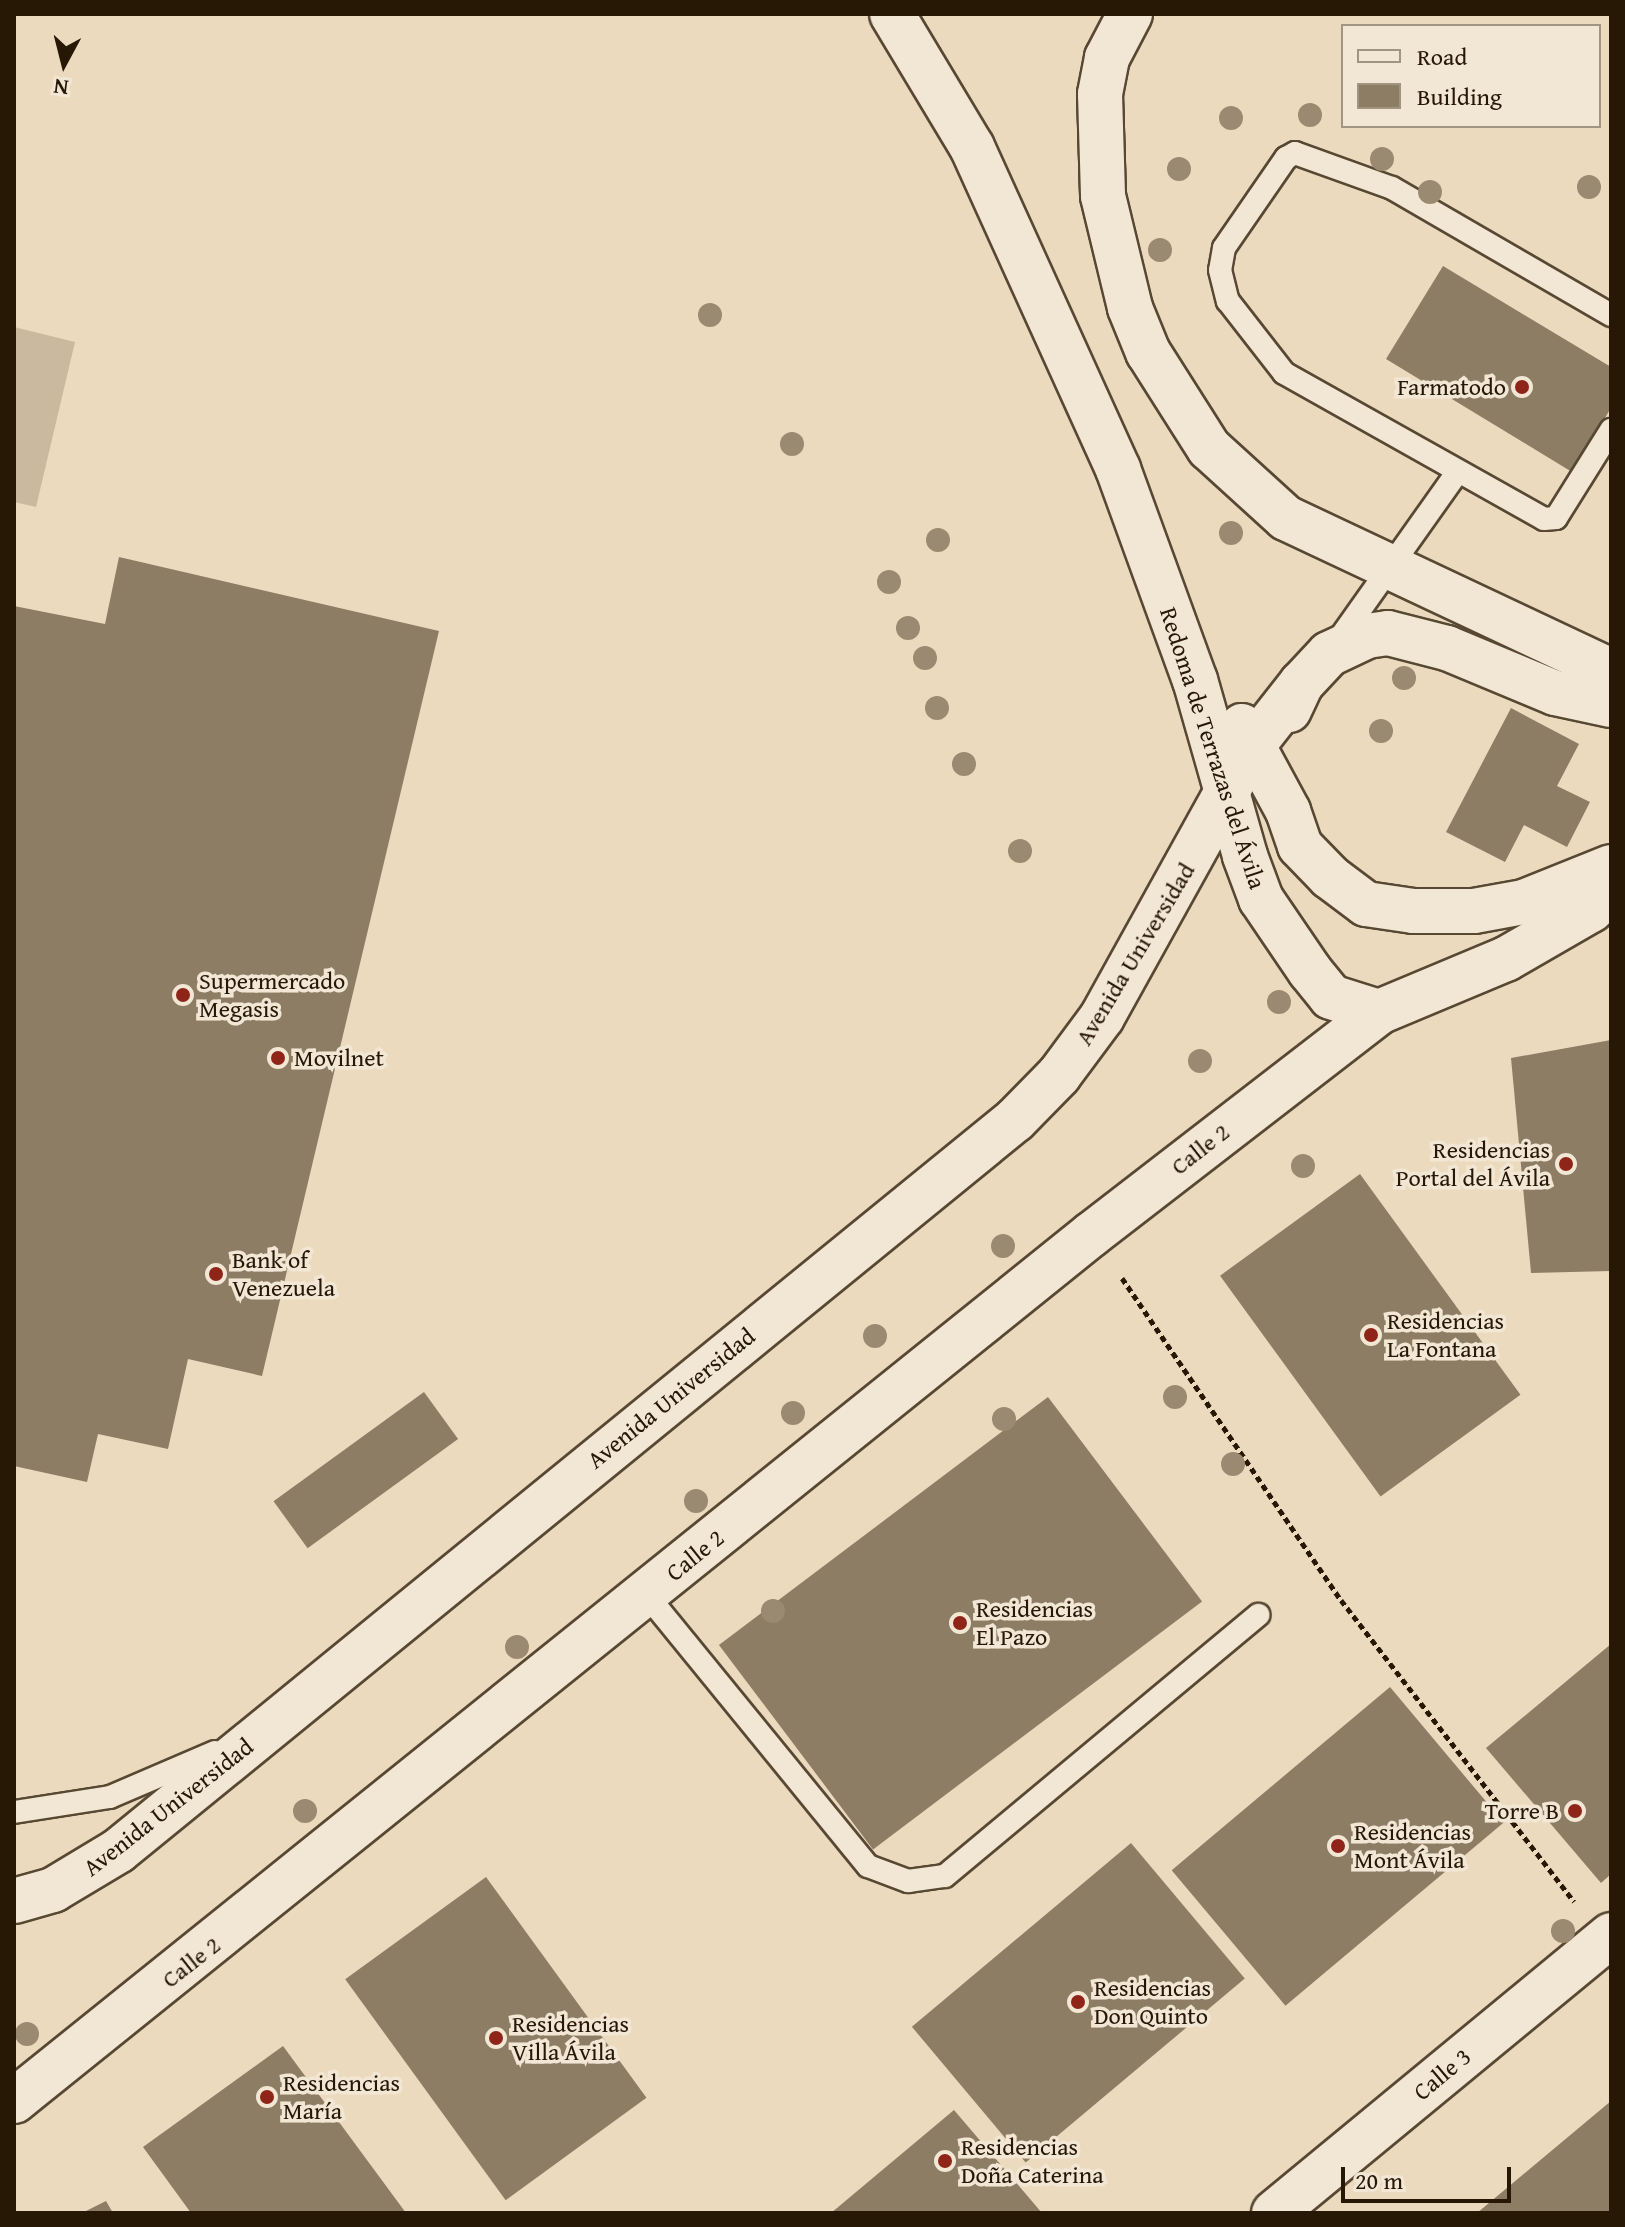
<!DOCTYPE html>
<html>
<head>
<meta charset="utf-8">
<style>
  body { margin:0 }
  #map { position:relative; width:1625px; height:2227px; overflow:hidden; background:#ebdabd; font-family:"Gentium Book Plus",serif }
  div>[style] { position:absolute }
  .green>* { inset:0; background:#cab99e }
  .building>* { inset:0; background:#8d7d65; transform-origin:0 0 }
  .path>* { height:5px; margin-top:-2.5px; transform-origin:0; background:repeating-linear-gradient(90deg,#271805 0 6px,transparent 0 10px) }
  .roads { filter:drop-shadow(2px 0 #584833) drop-shadow(-2px 0 #584833) drop-shadow(0 2px #584833) drop-shadow(0 -2px #584833) }
  .service>* { height:22px; margin:-11px; padding:0 11px; transform-origin:11px; border-radius:11px; background:#f2e7d4 }
  .minor>* { height:44px; margin:-22px; padding:0 22px; transform-origin:22px; border-radius:22px; background:#f2e7d4 }
  .trees>* { width:24px; height:24px; margin:-12px; border-radius:50%; background:#9a8a71 }
  .dots>* { width:22px; height:22px; translate:-50% -50%; box-sizing:border-box; border:4px solid #f2e7d4; border-radius:50% }
  span { translate:-50% -50%; white-space:nowrap; text-align:center; line-height:1.15; -webkit-text-stroke:7px #f2e7d4; paint-order:stroke }
  .poi-label { font-size:24px; color:#271805 }
  .right { translate:-100% -50%; text-align:right }
  .left { translate:0 -50%; text-align:left }
  .street-label { font-size:24px; color:#271805 }
  .frame { position:absolute; inset:0; border:16px solid #271805; pointer-events:none }
  .legend { position:absolute; left:1341px; top:24px; width:260px; height:104px; box-sizing:border-box; background:#f2e7d4; border:2px solid #a19481; margin:0; padding:10px 14px; list-style:none; font-size:24px; color:#271805 }
  .legend li { display:flex; align-items:center; gap:16px; height:40px }
  .legend b { width:40px; border:2px solid #a19481 }
  .north { position:absolute; left:24px; top:24px; width:80px; height:80px; -webkit-text-stroke:6px #f2e7d4; paint-order:stroke; rotate:187deg; font-size:22px; font-weight:700; line-height:32px; text-align:center; color:#271805 }
  .north::after { content:''; display:block; margin:auto; width:28px; height:36px; background:#271805; clip-path:polygon(50% 0,100% 100%,50% 72%,0 100%) }
  .scale { position:absolute; left:1341px; top:2167px; width:170px; height:36px; box-sizing:border-box; border:4px solid #271805; border-top:0; padding-left:10px; font-size:24px; line-height:28px; white-space:nowrap; color:#271805; -webkit-text-stroke:6px #f2e7d4; paint-order:stroke }
</style>
</head>
<body>
<div id="map">
  <div class="green">
    <i style="clip-path:polygon(14px 327px,75px 342px,36px 507px,14px 502px)"></i>
  </div>
  <div class="building">
    <i style="clip-path:polygon(1443px 266px,1611px 367px,1611px 408px,1572px 472px,1386px 359px)"></i>
    <i style="clip-path:polygon(119px 557px,439px 631px,262px 1376px,188px 1359px,168px 1449px,98px 1434px,87px 1482px,14px 1466px,14px 606px,105px 624px)"></i>
    <i style="clip-path:polygon(1511px 708px,1579px 744px,1557px 786px,1590px 802px,1567px 847px,1524px 825px,1505px 862px,1446px 832px)"></i>
    <i style="clip-path:polygon(1611px 1040px,1611px 1271px,1531px 1273px,1511px 1058px)"></i>
    <i style="left:1360px;top:1174px;width:273px;height:173px;rotate:54deg"></i>
    <i style="left:424px;top:1392px;width:58px;height:186px;rotate:54deg"></i>
    <i style="left:1048px;top:1397px;width:256px;height:412px;rotate:53deg"></i>
    <i style="clip-path:polygon(1611px 1644px,1611px 1874px,1601px 1883px,1486px 1748px)"></i>
    <i style="left:1390px;top:1687px;width:177px;height:285px;rotate:50deg"></i>
    <i style="left:1131px;top:1843px;width:177px;height:286px;rotate:50deg"></i>
    <i style="left:486px;top:1877px;width:273px;height:174px;rotate:54deg"></i>
    <i style="clip-path:polygon(283px 2046px,406px 2213px,191px 2213px,143px 2147px)"></i>
    <i style="clip-path:polygon(1611px 2101px,1611px 2213px,1477px 2213px)"></i>
    <i style="clip-path:polygon(954px 2110px,1042px 2213px,831px 2213px)"></i>
    <i style="clip-path:polygon(106px 2201px,113px 2213px,82px 2213px)"></i>
  </div>
  <div class="path">
    <i style="left:1122px;top:1278px;width:389px;rotate:55.8deg"></i>
    <i style="left:1341px;top:1600px;width:381px;rotate:52.3deg"></i>
  </div>
  <div class="roads">
    <div class="service">
      <i style="left:1611px;top:315px;width:253px;rotate:-149.9deg"></i>
      <i style="left:1392px;top:188px;width:103px;rotate:-160.2deg"></i>
      <i style="left:1295px;top:153px;width:10px;rotate:151deg"></i>
      <i style="left:1286px;top:158px;width:109px;rotate:124.6deg"></i>
      <i style="left:1224px;top:248px;width:22px;rotate:100deg"></i>
      <i style="left:1220px;top:270px;width:32px;rotate:76deg"></i>
      <i style="left:1228px;top:301px;width:91px;rotate:52.1deg"></i>
      <i style="left:1284px;top:373px;width:298px;rotate:29.3deg"></i>
      <i style="left:1544px;top:519px;width:12px;rotate:-5deg"></i>
      <i style="left:1556px;top:518px;width:104px;rotate:-58deg"></i>
      <i style="left:1340px;top:638px;width:202px;rotate:-54.7deg"></i>
      <i style="left:646px;top:1594px;width:351px;rotate:50.8deg"></i>
      <i style="left:868px;top:1866px;width:43px;rotate:20.6deg"></i>
      <i style="left:908px;top:1881px;width:37px;rotate:-8deg"></i>
      <i style="left:945px;top:1876px;width:408px;rotate:-39.8deg"></i>
      <i style="left:14px;top:1812px;width:97px;rotate:-8.9deg"></i>
      <i style="left:110px;top:1797px;width:114px;rotate:-23.2deg"></i>
    </div>
    <div class="minor">
      <i style="left:892px;top:14px;width:155px;rotate:59deg"></i>
      <i style="left:972px;top:147px;width:354px;rotate:65.6deg"></i>
      <i style="left:1118px;top:469px;width:225px;rotate:70deg"></i>
      <i style="left:1195px;top:680px;width:183px;rotate:74.1deg"></i>
      <i style="left:1245px;top:856px;width:46px;rotate:69.6deg"></i>
      <i style="left:1261px;top:899px;width:87px;rotate:55.8deg"></i>
      <i style="left:1310px;top:971px;width:33px;rotate:51deg"></i>
      <i style="left:1331px;top:997px;width:50px;rotate:17.4deg"></i>
      <i style="left:1379px;top:1012px;width:138px;rotate:-22.7deg"></i>
      <i style="left:1506px;top:959px;width:98px;rotate:-30deg"></i>
      <i style="left:1591px;top:910px;width:28px;rotate:-44deg"></i>
      <i style="left:1130px;top:14px;width:50px;rotate:117.6deg"></i>
      <i style="left:1107px;top:58px;width:37px;rotate:101deg"></i>
      <i style="left:1100px;top:94px;width:102px;rotate:88.3deg"></i>
      <i style="left:1103px;top:196px;width:115px;rotate:76.4deg"></i>
      <i style="left:1130px;top:308px;width:48px;rotate:67.8deg"></i>
      <i style="left:1148px;top:352px;width:114px;rotate:57.6deg"></i>
      <i style="left:1209px;top:448px;width:104px;rotate:42.3deg"></i>
      <i style="left:1286px;top:518px;width:359px;rotate:25.2deg"></i>
      <i style="left:1289px;top:710px;width:29px;rotate:-65deg"></i>
      <i style="left:1301px;top:684px;width:41px;rotate:-47deg"></i>
      <i style="left:1329px;top:654px;width:42px;rotate:-25.3deg"></i>
      <i style="left:1367px;top:636px;width:21px;rotate:-8deg"></i>
      <i style="left:1388px;top:633px;width:61px;rotate:14.3deg"></i>
      <i style="left:1447px;top:648px;width:117px;rotate:22.6deg"></i>
      <i style="left:1555px;top:693px;width:57px;rotate:12.1deg"></i>
      <i style="left:1242px;top:726px;width:97px;rotate:61.6deg"></i>
      <i style="left:1288px;top:811px;width:37px;rotate:71deg"></i>
      <i style="left:1300px;top:846px;width:43px;rotate:45.9deg"></i>
      <i style="left:1330px;top:877px;width:45px;rotate:36.9deg"></i>
      <i style="left:1366px;top:904px;width:48px;rotate:8.5deg"></i>
      <i style="left:1413px;top:911px;width:61px"></i>
      <i style="left:1474px;top:911px;width:51px;rotate:-10.2deg"></i>
      <i style="left:1524px;top:902px;width:94px;rotate:-21.9deg"></i>
      <i style="left:14px;top:1901px;width:41px;rotate:-15.8deg"></i>
      <i style="left:53px;top:1890px;width:76px;rotate:-31deg"></i>
      <i style="left:118px;top:1851px;width:1157px;rotate:-39.18deg"></i>
      <i style="left:1015px;top:1120px;width:63px;rotate:-45.6deg"></i>
      <i style="left:1059px;top:1075px;width:72px;rotate:-53.4deg"></i>
      <i style="left:1102px;top:1017px;width:311px;rotate:-61deg"></i>
      <i style="left:1253px;top:745px;width:78px;rotate:-51.8deg"></i>
      <i style="left:14px;top:2101px;width:1383px;rotate:-38.81deg"></i>
      <i style="left:1092px;top:1234px;width:363px;rotate:-37.7deg"></i>
      <i style="left:1274px;top:2213px;width:437px;rotate:-39.5deg"></i>
    </div>
  </div>
  <div class="trees">
    <i style="left:1310px;top:115px"></i>
    <i style="left:1231px;top:118px"></i>
    <i style="left:1382px;top:159px"></i>
    <i style="left:1179px;top:169px"></i>
    <i style="left:1589px;top:187px"></i>
    <i style="left:1430px;top:192px"></i>
    <i style="left:1160px;top:250px"></i>
    <i style="left:710px;top:315px"></i>
    <i style="left:792px;top:444px"></i>
    <i style="left:1231px;top:533px"></i>
    <i style="left:938px;top:540px"></i>
    <i style="left:889px;top:582px"></i>
    <i style="left:908px;top:628px"></i>
    <i style="left:925px;top:658px"></i>
    <i style="left:1404px;top:678px"></i>
    <i style="left:937px;top:708px"></i>
    <i style="left:1381px;top:731px"></i>
    <i style="left:964px;top:764px"></i>
    <i style="left:1020px;top:851px"></i>
    <i style="left:1279px;top:1002px"></i>
    <i style="left:1200px;top:1061px"></i>
    <i style="left:1303px;top:1166px"></i>
    <i style="left:1003px;top:1246px"></i>
    <i style="left:875px;top:1336px"></i>
    <i style="left:1175px;top:1397px"></i>
    <i style="left:793px;top:1413px"></i>
    <i style="left:1004px;top:1419px"></i>
    <i style="left:1233px;top:1464px"></i>
    <i style="left:696px;top:1501px"></i>
    <i style="left:773px;top:1611px"></i>
    <i style="left:517px;top:1647px"></i>
    <i style="left:305px;top:1811px"></i>
    <i style="left:1563px;top:1931px"></i>
    <i style="left:27px;top:2034px"></i>
  </div>
  <div class="dots">
    <i style="left:1522px;top:387px;background:#8f2418"></i>
    <i style="left:183px;top:995px;background:#8f2418"></i>
    <i style="left:278px;top:1058px;background:#8f2418"></i>
    <i style="left:1566px;top:1164px;background:#8f2418"></i>
    <i style="left:216px;top:1274px;background:#8f2418"></i>
    <i style="left:1371px;top:1335px;background:#8f2418"></i>
    <i style="left:960px;top:1623px;background:#8f2418"></i>
    <i style="left:1575px;top:1811px;background:#8f2418"></i>
    <i style="left:1338px;top:1846px;background:#8f2418"></i>
    <i style="left:1078px;top:2002px;background:#8f2418"></i>
    <i style="left:496px;top:2038px;background:#8f2418"></i>
    <i style="left:267px;top:2097px;background:#8f2418"></i>
    <i style="left:945px;top:2161px;background:#8f2418"></i>
  </div>
  <div class="poi-label">
    <span class="right" style="left:1506px;top:387px">Farmatodo</span>
    <span class="left" style="left:199px;top:995px">Supermercado<br>Megasis</span>
    <span class="left" style="left:294px;top:1058px">Movilnet</span>
    <span class="right" style="left:1550px;top:1164px">Residencias<br>Portal del Ávila</span>
    <span class="left" style="left:232px;top:1274px">Bank of<br>Venezuela</span>
    <span class="left" style="left:1387px;top:1335px">Residencias<br>La Fontana</span>
    <span class="left" style="left:976px;top:1623px">Residencias<br>El Pazo</span>
    <span class="right" style="left:1559px;top:1811px">Torre B</span>
    <span class="left" style="left:1354px;top:1846px">Residencias<br>Mont Ávila</span>
    <span class="left" style="left:1094px;top:2002px">Residencias<br>Don Quinto</span>
    <span class="left" style="left:512px;top:2038px">Residencias<br>Villa Ávila</span>
    <span class="left" style="left:283px;top:2097px">Residencias<br>María</span>
    <span class="left" style="left:961px;top:2161px">Residencias<br>Doña Caterina</span>
  </div>
  <div class="street-label">
    <span style="left:1213px;top:748px;rotate:72deg">Redoma de Terrazas del Ávila</span>
    <span style="left:1135px;top:954px;rotate:-59deg">Avenida Universidad</span>
    <span style="left:1200px;top:1149px;rotate:-38deg">Calle 2</span>
    <span style="left:671px;top:1398px;rotate:-39deg">Avenida Universidad</span>
    <span style="left:695px;top:1555px;rotate:-39deg">Calle 2</span>
    <span style="left:168px;top:1807px;rotate:-38deg">Avenida Universidad</span>
    <span style="left:191px;top:1962px;rotate:-38deg">Calle 2</span>
    <span style="left:1442px;top:2074px;rotate:-40deg">Calle 3</span>
  </div>
  <div class="frame"></div>
  <ul class="legend">
  <li><b style="height:10px;background:#f2e7d4"></b>Road</li>
  <li><b style="height:22px;background:#8d7d65"></b>Building</li>
  </ul>
  <div class="north">N</div>
  <div class="scale">20 m</div>
</div>
</body>
</html>
